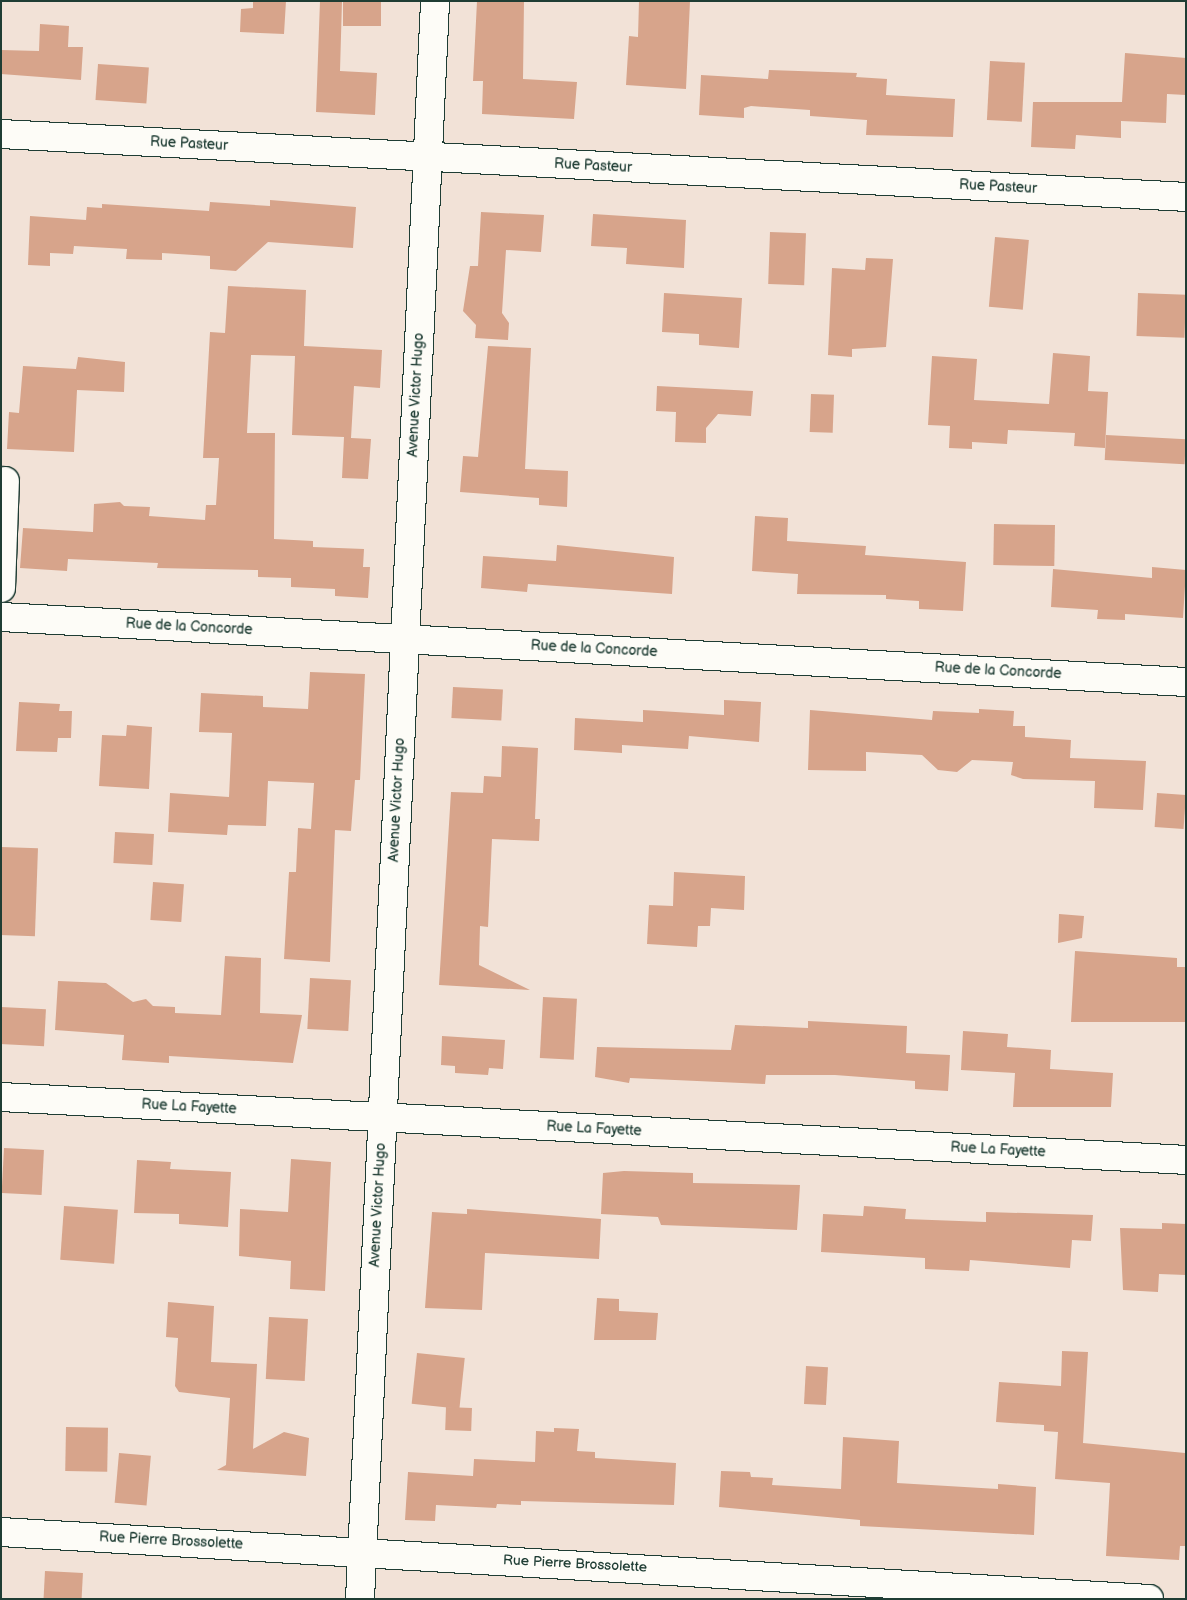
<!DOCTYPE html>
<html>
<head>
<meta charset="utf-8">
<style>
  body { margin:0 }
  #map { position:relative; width:1187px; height:1600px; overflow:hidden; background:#f2e2d7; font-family:"Balsamiq Sans",sans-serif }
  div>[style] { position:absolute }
  .building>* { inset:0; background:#d7a48b; transform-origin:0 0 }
  .roads { filter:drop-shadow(1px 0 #1f3d34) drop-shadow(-1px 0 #1f3d34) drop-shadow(0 1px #1f3d34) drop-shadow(0 -1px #1f3d34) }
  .minor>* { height:28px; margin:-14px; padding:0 14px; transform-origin:14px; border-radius:14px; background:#fdfcf7 }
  span { translate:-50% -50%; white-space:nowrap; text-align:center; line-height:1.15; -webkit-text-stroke:4.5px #fdfcf7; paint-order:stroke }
  .street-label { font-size:14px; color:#1f3d34 }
  .frame { position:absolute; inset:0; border:2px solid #1f3d34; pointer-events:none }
</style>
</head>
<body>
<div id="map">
  <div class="building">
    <i style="clip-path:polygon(253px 1px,286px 1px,284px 34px,240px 32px,241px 9px,253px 8px)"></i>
    <i style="clip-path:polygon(320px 1px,342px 1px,340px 71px,377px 73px,375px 115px,316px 112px)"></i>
    <i style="left:343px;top:1px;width:38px;height:25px"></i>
    <i style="clip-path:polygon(477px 1px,524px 1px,523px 79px,577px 82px,574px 119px,482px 114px,483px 81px,473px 81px)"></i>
    <i style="clip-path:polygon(639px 1px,690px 1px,686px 89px,626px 85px,629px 36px,638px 37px)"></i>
    <i style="clip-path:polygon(40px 24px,69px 26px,68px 47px,83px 47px,81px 80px,1px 74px,1px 50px,39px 51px)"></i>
    <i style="clip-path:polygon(1125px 53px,1186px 58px,1186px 95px,1167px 94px,1166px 123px,1121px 121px,1121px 138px,1076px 135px,1075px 149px,1031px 147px,1033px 102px,1122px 102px)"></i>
    <i style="left:990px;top:61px;width:35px;height:59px;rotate:3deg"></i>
    <i style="left:98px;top:64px;width:51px;height:36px;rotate:4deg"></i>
    <i style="clip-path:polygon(769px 70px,857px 73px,856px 77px,887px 79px,886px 95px,955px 99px,953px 137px,866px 135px,867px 120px,810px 116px,810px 110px,751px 106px,744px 108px,744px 118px,699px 115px,701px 75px,768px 79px)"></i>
    <i style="clip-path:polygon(270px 200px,356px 207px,353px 248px,268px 242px,236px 271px,210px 269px,210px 256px,162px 253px,162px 260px,126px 259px,127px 249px,74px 246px,73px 254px,50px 253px,50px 266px,28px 265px,30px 216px,86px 220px,87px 207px,102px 208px,102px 204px,209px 211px,210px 202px,270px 206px)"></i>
    <i style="clip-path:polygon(481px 212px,544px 215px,541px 252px,506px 250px,502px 313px,509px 323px,508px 340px,475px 338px,476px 325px,463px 311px,470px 266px,478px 266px)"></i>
    <i style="clip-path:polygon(593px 214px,686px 220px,684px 268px,626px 264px,627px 248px,591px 246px)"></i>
    <i style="left:770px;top:232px;width:36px;height:52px;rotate:2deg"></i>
    <i style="left:995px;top:237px;width:34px;height:70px;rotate:5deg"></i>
    <i style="clip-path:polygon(866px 258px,893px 259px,886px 347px,852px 349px,852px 357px,828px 355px,832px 268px,865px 270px)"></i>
    <i style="clip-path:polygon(228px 286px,306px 290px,304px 346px,382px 350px,380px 388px,354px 386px,351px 438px,371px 439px,368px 479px,342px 478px,344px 437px,292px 435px,295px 356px,251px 355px,247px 433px,275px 433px,274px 539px,313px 541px,313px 547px,364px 549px,363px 567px,370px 567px,368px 598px,335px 596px,335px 589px,291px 587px,291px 578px,258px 577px,258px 570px,157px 568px,158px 563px,68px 559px,67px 571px,20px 568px,23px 528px,93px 532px,94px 504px,120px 502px,124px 506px,150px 507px,149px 516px,205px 520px,206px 505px,216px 505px,219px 458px,203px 458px,210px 332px,225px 333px)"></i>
    <i style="clip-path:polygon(664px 293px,742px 298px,739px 348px,699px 345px,699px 334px,662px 332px)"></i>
    <i style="left:1138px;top:293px;width:48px;height:43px;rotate:2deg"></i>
    <i style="clip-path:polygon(488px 346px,531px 348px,525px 469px,568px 471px,567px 507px,539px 505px,539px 498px,460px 492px,463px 456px,478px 457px)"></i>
    <i style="clip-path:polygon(1053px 353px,1090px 356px,1088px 391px,1108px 392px,1105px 448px,1074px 446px,1075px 433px,1008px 430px,1007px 444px,972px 442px,972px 449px,949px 448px,950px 426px,928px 425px,932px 356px,977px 359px,974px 400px,1049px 404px)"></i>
    <i style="clip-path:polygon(78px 357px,125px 362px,124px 392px,77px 390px,74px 452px,7px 449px,9px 412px,19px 413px,23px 366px,76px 369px)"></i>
    <i style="clip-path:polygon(657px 386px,753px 391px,751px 416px,718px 414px,706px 428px,706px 443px,675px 442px,676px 412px,656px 411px)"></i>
    <i style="left:811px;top:394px;width:23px;height:38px;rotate:2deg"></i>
    <i style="left:1106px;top:435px;width:80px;height:25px;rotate:3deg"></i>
    <i style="clip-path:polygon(755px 516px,788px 518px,787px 541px,866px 546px,865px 555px,966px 562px,963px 611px,919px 609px,919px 601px,886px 599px,886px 595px,797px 594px,798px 574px,752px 571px)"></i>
    <i style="left:994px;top:524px;width:61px;height:41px;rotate:1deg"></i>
    <i style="clip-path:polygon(557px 545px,674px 557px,672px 594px,528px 584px,527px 592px,481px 588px,483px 556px,556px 561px)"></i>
    <i style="clip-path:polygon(1152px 567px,1186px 570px,1183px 618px,1125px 614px,1125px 620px,1097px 619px,1098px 610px,1051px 607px,1053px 569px,1152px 578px)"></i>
    <i style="clip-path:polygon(310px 672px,365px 674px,360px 780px,355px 780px,351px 831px,335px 830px,330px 962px,284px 959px,289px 872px,296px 872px,298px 828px,311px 829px,314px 783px,268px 781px,266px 826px,228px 825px,227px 835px,168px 832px,170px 793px,229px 797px,232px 733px,199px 732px,201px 693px,263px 696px,263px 707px,308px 709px)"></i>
    <i style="left:453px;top:687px;width:50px;height:31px;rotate:3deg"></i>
    <i style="clip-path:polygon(724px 700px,761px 702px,759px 742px,689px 736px,688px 749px,622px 745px,622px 753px,574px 750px,575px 718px,643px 722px,643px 710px,724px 715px)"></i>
    <i style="clip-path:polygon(19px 702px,60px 704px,59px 711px,72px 711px,71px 738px,58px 738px,57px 752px,16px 751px)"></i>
    <i style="clip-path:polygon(979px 709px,1014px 711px,1013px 726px,1025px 726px,1025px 737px,1071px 740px,1070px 758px,1146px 761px,1143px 810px,1094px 808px,1095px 781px,1023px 779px,1011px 775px,1013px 762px,972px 760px,957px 772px,938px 770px,922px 755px,866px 752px,866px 771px,808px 770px,810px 710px,932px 720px,933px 711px,979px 713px)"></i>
    <i style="clip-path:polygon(127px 725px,152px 727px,149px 789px,99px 786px,102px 735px,126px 736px)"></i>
    <i style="clip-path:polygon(502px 746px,538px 748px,535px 819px,540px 819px,539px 841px,492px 839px,488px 927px,480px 926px,479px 965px,530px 990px,439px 985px,451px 792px,483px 793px,484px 776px,501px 777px)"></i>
    <i style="left:1157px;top:793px;width:29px;height:34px;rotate:4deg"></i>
    <i style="left:115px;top:832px;width:39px;height:31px;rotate:3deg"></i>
    <i style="left:1px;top:847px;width:37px;height:88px;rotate:2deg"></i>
    <i style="clip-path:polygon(674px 872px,745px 876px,744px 910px,711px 908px,710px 926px,698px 926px,697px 947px,647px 944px,649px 905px,673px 906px)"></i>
    <i style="left:153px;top:882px;width:31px;height:38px;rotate:4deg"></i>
    <i style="clip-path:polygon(1059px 914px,1084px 916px,1082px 938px,1058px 943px)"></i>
    <i style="clip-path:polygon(1075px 951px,1177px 958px,1177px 967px,1186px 967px,1186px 1022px,1071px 1022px)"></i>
    <i style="clip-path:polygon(225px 956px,261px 958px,260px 1013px,302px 1015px,293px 1063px,169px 1056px,169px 1063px,122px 1060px,124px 1035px,55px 1030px,58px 981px,106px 983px,133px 1002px,146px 999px,153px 1006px,175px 1007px,175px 1013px,221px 1015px)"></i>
    <i style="left:310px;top:978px;width:41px;height:51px;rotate:3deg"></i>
    <i style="left:543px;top:997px;width:34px;height:61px;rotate:3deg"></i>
    <i style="left:1px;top:1007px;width:45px;height:37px;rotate:3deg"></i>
    <i style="clip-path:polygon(808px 1021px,907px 1026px,906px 1053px,950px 1055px,948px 1091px,915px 1089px,915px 1081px,835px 1075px,766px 1075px,765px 1084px,630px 1078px,629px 1083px,595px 1077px,597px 1047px,731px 1050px,735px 1025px,808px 1028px)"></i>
    <i style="clip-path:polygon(963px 1031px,1008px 1034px,1007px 1047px,1051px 1050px,1050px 1069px,1113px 1073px,1111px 1107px,1013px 1107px,1015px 1073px,961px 1070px)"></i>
    <i style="clip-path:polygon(442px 1036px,505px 1040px,503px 1069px,489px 1068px,488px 1075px,455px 1073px,455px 1066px,441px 1065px)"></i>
    <i style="left:4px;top:1148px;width:40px;height:45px;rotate:3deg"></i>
    <i style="clip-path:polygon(291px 1159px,331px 1162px,325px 1291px,290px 1289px,291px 1261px,239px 1256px,240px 1209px,288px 1212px)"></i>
    <i style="clip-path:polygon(137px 1160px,171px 1162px,170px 1169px,231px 1172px,228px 1227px,179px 1224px,179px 1214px,134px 1213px)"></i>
    <i style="clip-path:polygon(624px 1171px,693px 1173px,693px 1183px,800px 1185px,797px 1230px,661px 1225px,658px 1217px,601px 1214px,603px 1173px)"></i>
    <i style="left:64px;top:1206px;width:54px;height:54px;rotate:4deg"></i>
    <i style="clip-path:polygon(864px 1206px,906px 1209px,905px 1219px,986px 1222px,986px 1212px,1093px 1215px,1091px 1241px,1072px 1240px,1070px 1268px,970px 1260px,969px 1271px,925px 1269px,925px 1258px,821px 1252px,823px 1214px,863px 1216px)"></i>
    <i style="clip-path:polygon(467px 1209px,601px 1219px,599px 1259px,485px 1253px,482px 1310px,425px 1308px,432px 1212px,467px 1214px)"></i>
    <i style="clip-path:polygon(1162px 1223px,1186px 1224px,1186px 1275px,1159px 1274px,1158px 1292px,1123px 1290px,1120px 1228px,1162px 1229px)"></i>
    <i style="clip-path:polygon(597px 1298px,619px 1299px,619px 1311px,658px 1313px,656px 1340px,594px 1340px)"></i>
    <i style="clip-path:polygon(168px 1302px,214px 1306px,211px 1362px,257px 1364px,253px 1449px,284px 1432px,309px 1438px,306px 1476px,217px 1470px,226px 1465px,230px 1398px,179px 1392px,175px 1386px,178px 1338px,166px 1337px)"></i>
    <i style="left:269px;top:1317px;width:39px;height:62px;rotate:3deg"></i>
    <i style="clip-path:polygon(1062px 1351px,1088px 1352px,1083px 1443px,1185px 1453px,1186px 1546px,1180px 1546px,1179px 1560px,1106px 1556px,1110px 1483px,1055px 1479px,1058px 1432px,1044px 1431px,1044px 1425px,996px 1422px,999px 1382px,1061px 1386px)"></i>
    <i style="left:417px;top:1353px;width:48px;height:51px;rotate:6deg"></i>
    <i style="left:806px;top:1366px;width:22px;height:38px;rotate:3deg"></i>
    <i style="left:446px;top:1407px;width:26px;height:23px;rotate:2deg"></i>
    <i style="left:66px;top:1427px;width:42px;height:44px;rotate:1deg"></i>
    <i style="clip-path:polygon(554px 1428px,579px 1429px,577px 1451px,595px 1452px,595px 1458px,676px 1463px,674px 1505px,521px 1501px,521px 1505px,497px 1504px,496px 1508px,436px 1505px,435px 1521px,405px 1520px,408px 1472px,473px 1476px,474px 1459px,535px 1462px,536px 1431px,554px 1432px)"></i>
    <i style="clip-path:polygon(843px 1437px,899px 1441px,897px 1483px,998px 1489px,998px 1484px,1036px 1487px,1034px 1535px,860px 1526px,860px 1520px,719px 1507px,721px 1471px,750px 1472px,751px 1477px,773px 1478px,772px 1485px,841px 1489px)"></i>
    <i style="left:119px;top:1453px;width:32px;height:50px;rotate:5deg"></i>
    <i style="left:45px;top:1571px;width:38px;height:28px;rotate:3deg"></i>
  </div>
  <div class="roads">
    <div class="minor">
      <i style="left:1px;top:134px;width:1187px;rotate:3.04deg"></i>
      <i style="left:1px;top:588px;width:107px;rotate:-87.9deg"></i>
      <i style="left:1px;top:617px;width:1187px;rotate:3.14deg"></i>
      <i style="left:1px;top:1097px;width:1187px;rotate:3.04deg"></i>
      <i style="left:1px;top:1532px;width:1150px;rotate:3.34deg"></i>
      <i style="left:360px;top:1599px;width:1600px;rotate:-87.31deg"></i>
    </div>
  </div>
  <div class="street-label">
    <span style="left:189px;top:144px;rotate:3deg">Rue Pasteur</span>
    <span style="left:593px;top:166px;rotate:3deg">Rue Pasteur</span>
    <span style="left:998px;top:187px;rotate:3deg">Rue Pasteur</span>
    <span style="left:416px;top:395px;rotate:-87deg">Avenue Victor Hugo</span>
    <span style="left:189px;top:627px;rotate:3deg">Rue de la Concorde</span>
    <span style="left:594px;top:649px;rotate:3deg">Rue de la Concorde</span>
    <span style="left:998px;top:671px;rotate:3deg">Rue de la Concorde</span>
    <span style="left:397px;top:800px;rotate:-87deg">Avenue Victor Hugo</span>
    <span style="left:189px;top:1107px;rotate:3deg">Rue La Fayette</span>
    <span style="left:594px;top:1129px;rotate:3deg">Rue La Fayette</span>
    <span style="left:998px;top:1150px;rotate:3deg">Rue La Fayette</span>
    <span style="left:378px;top:1205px;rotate:-87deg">Avenue Victor Hugo</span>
    <span style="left:171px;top:1541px;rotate:3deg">Rue Pierre Brossolette</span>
    <span style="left:575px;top:1564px;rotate:3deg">Rue Pierre Brossolette</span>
  </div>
  <div class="frame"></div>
</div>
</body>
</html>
